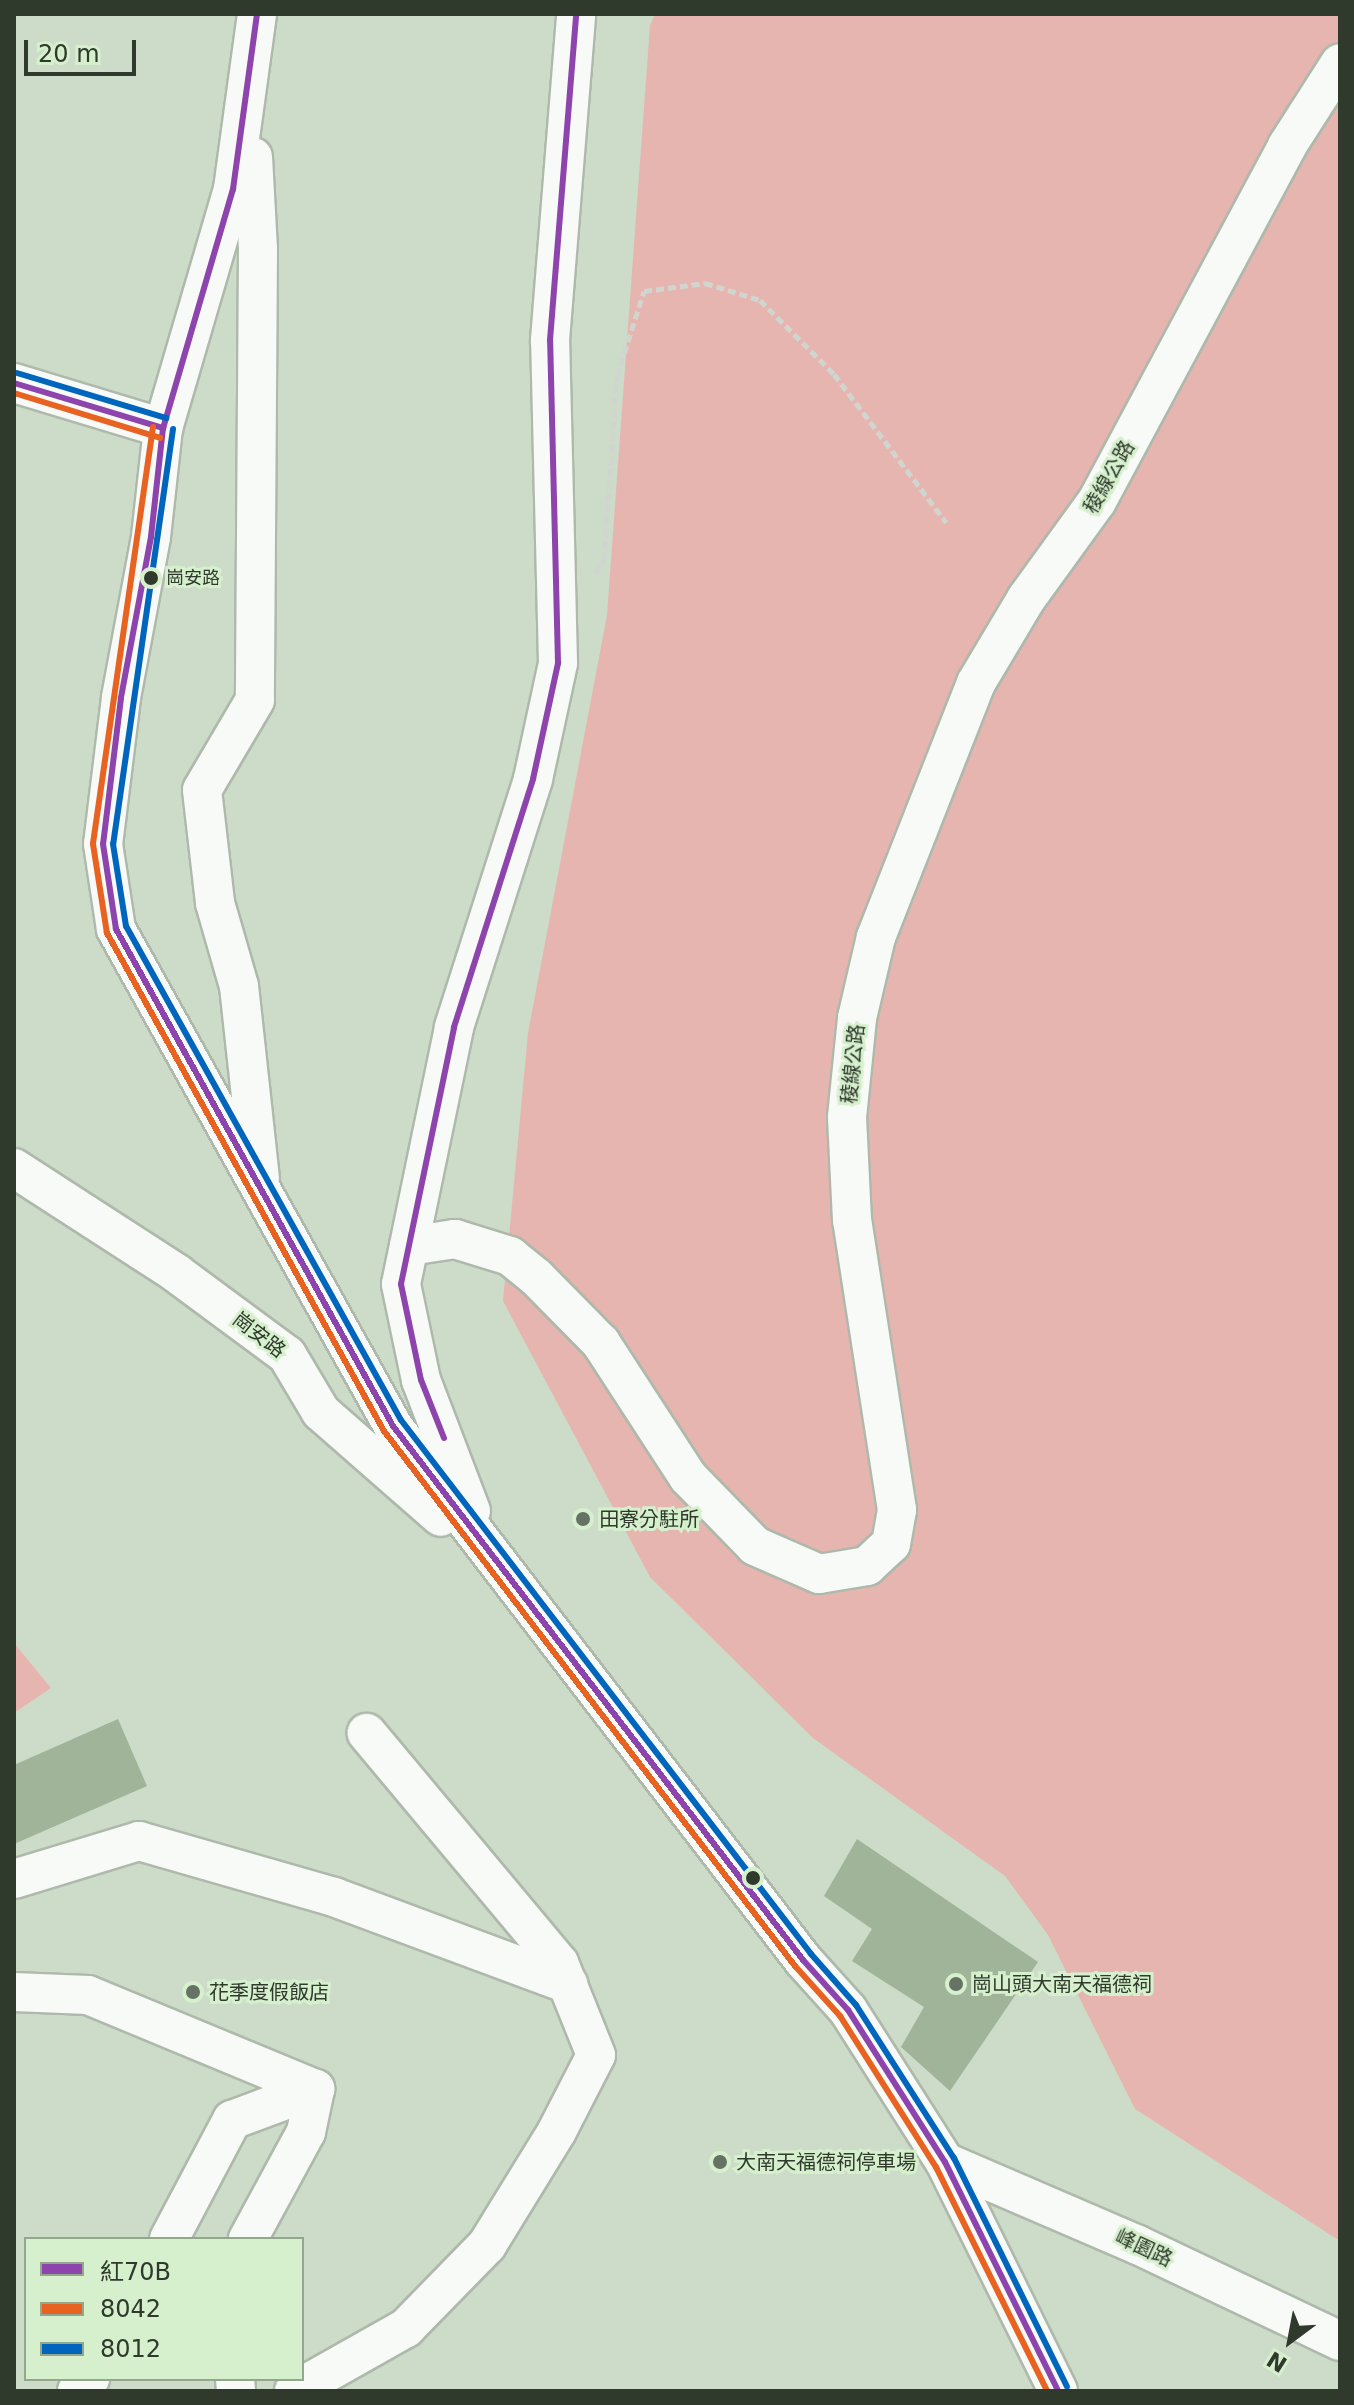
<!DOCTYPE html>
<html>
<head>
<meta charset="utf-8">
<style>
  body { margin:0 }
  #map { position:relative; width:1354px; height:2405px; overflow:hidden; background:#cddbc9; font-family:"DejaVu Sans","Noto Sans TC",sans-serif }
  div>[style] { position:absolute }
  .green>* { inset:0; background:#e7b5af }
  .building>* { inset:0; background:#9fb498 }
  .path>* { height:5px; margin-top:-2.5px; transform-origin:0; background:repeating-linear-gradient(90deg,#d0d5cf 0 8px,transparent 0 12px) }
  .roads { filter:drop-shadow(2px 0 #aeb9ab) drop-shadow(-2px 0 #aeb9ab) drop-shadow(0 2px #aeb9ab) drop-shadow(0 -2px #aeb9ab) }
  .minor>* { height:38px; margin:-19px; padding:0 19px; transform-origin:19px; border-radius:19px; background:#f8faf7 }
  .bus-1>* { height:6px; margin:-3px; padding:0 3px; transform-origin:3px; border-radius:3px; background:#8e44ad }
  .bus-2>* { height:6px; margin:-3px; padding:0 3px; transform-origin:3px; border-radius:3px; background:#e86322 }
  .bus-3>* { height:6px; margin:-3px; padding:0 3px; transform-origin:3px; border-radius:3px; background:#0065bd }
  .dots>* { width:22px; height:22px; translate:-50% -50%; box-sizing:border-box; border:4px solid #d6f0ce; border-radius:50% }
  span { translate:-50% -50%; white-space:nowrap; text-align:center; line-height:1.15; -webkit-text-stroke:6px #d6f0ce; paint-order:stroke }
  .bus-label { font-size:18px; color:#2f392c }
  .left { translate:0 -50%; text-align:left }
  .street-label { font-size:20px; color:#2f392c }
  .poi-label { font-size:20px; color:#2f392c }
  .frame { position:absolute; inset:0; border:16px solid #2f392c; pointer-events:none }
  .legend { position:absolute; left:24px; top:2237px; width:280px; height:144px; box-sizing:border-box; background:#d6f0ce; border:2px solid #93a78d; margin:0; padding:10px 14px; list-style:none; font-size:24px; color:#2f392c }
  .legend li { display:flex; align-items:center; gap:16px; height:40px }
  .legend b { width:40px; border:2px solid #93a78d }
  .north { position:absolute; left:1250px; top:2301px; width:80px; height:80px; -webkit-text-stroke:6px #d6f0ce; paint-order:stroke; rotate:212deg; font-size:22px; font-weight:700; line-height:32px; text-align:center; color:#2f392c }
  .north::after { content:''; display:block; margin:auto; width:28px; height:36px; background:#2f392c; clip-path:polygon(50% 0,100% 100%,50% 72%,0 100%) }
  .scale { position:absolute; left:24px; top:40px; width:112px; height:36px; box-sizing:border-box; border:4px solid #2f392c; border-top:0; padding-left:10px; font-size:24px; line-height:28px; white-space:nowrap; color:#2f392c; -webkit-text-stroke:6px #d6f0ce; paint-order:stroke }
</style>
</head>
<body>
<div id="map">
  <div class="green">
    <i style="clip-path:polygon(655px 14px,1340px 14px,1340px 2241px,1135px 2109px,1048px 1935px,1005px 1876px,813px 1738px,650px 1577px,503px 1301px,528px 1033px,607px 615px,650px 25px)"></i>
    <i style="clip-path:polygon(14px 1643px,51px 1688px,14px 1713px)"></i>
  </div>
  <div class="building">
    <i style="clip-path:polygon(118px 1719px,147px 1786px,14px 1844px,14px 1765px)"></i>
    <i style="clip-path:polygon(857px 1839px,1038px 1962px,950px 2091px,901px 2047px,924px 2007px,852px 1961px,872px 1929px,824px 1896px)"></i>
  </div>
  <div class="path">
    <i style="left:595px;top:573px;width:16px;rotate:-55deg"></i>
    <i style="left:604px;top:560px;width:184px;rotate:-86deg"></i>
    <i style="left:617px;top:376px;width:89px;rotate:-72.4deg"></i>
    <i style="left:644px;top:291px;width:62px;rotate:-7.5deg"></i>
    <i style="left:705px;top:283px;width:58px;rotate:17.2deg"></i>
    <i style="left:760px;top:300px;width:105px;rotate:45deg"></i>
    <i style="left:834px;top:374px;width:186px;rotate:52.9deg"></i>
  </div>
  <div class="roads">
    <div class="minor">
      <i style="left:257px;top:14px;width:177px;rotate:97.8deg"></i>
      <i style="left:233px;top:189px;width:249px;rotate:106.3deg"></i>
      <i style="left:163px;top:428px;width:110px;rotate:96.3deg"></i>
      <i style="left:151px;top:537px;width:164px;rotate:100.6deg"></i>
      <i style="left:121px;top:698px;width:147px;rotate:97deg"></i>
      <i style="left:103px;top:844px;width:86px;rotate:81.3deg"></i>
      <i style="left:116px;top:929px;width:569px;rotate:60.87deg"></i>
      <i style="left:393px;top:1426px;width:673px;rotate:52.48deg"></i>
      <i style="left:803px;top:1960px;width:67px;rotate:48deg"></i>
      <i style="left:848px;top:2010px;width:180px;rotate:57.5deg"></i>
      <i style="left:945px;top:2162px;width:255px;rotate:63.7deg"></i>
      <i style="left:253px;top:157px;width:92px;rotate:86.9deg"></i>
      <i style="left:258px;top:249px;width:451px;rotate:90.4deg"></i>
      <i style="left:255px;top:700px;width:104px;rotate:120.5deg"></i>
      <i style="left:202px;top:790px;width:114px;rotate:83.4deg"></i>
      <i style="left:215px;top:903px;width:86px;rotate:73.9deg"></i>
      <i style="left:239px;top:986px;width:194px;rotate:83.8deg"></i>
      <i style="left:14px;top:383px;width:156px;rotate:16.8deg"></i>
      <i style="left:14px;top:1168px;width:193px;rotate:32.9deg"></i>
      <i style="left:176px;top:1273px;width:138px;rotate:36.5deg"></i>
      <i style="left:287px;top:1355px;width:66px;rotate:59.2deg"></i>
      <i style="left:321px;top:1412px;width:159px;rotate:41.2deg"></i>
      <i style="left:409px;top:1246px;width:47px;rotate:-8.7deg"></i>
      <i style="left:455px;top:1239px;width:58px;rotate:17.2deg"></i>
      <i style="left:510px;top:1256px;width:33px;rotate:39deg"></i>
      <i style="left:536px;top:1277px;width:93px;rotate:45.4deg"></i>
      <i style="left:601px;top:1343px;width:160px;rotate:57deg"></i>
      <i style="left:688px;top:1477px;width:96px;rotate:45.8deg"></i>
      <i style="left:755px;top:1546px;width:70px;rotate:23.6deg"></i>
      <i style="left:819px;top:1574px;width:49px;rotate:-9.5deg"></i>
      <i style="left:867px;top:1566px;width:33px;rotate:-43deg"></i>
      <i style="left:891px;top:1544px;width:35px;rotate:-80deg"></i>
      <i style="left:897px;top:1510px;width:293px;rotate:-98.8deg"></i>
      <i style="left:852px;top:1220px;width:103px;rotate:-92.8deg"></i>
      <i style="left:847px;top:1117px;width:100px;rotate:-84.2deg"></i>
      <i style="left:857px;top:1018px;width:83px;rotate:-76.8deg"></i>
      <i style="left:876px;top:937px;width:273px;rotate:-68.5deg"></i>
      <i style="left:976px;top:683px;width:98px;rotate:-59.2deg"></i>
      <i style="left:1026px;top:599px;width:121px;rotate:-54.1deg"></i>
      <i style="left:1097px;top:501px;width:403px;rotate:-61.8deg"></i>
      <i style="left:1287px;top:146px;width:98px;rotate:-57.4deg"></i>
      <i style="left:471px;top:1511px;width:140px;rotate:-110.9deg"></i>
      <i style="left:421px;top:1380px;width:98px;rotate:-101.8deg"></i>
      <i style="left:401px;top:1284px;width:262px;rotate:-78.3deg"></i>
      <i style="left:454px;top:1027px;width:260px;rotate:-72.3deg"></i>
      <i style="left:533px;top:779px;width:119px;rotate:-77.8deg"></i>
      <i style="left:558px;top:663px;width:323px;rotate:-91.4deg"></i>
      <i style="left:550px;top:340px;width:327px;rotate:-85.4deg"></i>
      <i style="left:14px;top:1879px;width:131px;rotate:-16.9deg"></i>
      <i style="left:139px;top:1841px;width:203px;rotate:16deg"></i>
      <i style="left:334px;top:1897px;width:250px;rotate:20.4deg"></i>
      <i style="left:14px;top:1992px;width:74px;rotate:2.3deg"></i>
      <i style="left:88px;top:1995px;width:246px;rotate:22.5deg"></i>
      <i style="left:315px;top:2089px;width:44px;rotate:101.8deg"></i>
      <i style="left:306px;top:2132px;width:122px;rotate:118.5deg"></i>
      <i style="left:945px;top:2162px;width:210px;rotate:23.3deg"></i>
      <i style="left:1138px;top:2245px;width:224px;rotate:25.4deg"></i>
      <i style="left:169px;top:2239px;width:135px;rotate:-62.1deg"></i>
      <i style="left:232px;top:2120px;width:89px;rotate:-20.5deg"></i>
      <i style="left:235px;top:2379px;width:12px;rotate:85deg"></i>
      <i style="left:77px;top:2391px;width:18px;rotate:-43deg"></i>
      <i style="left:294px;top:2391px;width:129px;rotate:-29.4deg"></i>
      <i style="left:406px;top:2328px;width:116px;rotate:-45.7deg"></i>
      <i style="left:487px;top:2245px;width:134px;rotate:-58.4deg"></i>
      <i style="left:557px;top:2131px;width:85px;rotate:-62.8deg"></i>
      <i style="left:596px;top:2055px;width:99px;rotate:-111.9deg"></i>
      <i style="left:559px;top:1963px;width:300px;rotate:-129.9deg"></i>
    </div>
  </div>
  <div class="bus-1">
    <i style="left:257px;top:14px;width:177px;rotate:97.8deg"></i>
    <i style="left:233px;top:189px;width:249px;rotate:106.3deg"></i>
    <i style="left:163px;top:428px;width:110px;rotate:96.3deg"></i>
    <i style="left:151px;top:537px;width:164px;rotate:100.6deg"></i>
    <i style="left:121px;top:698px;width:147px;rotate:97deg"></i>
    <i style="left:103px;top:844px;width:86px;rotate:81.3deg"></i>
    <i style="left:116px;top:929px;width:569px;rotate:60.87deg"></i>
    <i style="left:393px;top:1426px;width:673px;rotate:52.48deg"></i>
    <i style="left:803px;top:1960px;width:67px;rotate:48deg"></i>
    <i style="left:848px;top:2010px;width:180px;rotate:57.5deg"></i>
    <i style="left:945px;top:2162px;width:255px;rotate:63.7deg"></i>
    <i style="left:14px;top:383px;width:156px;rotate:16.8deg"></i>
    <i style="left:444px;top:1438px;width:62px;rotate:-111.6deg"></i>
    <i style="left:421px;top:1380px;width:98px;rotate:-101.8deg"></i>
    <i style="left:401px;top:1284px;width:262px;rotate:-78.3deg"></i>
    <i style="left:454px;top:1027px;width:260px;rotate:-72.3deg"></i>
    <i style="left:533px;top:779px;width:119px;rotate:-77.8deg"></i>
    <i style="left:558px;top:663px;width:323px;rotate:-91.4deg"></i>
    <i style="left:550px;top:340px;width:327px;rotate:-85.4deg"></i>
  </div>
  <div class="bus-2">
    <i style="left:14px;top:393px;width:153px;rotate:17.1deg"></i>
    <i style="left:153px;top:427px;width:421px;rotate:98.2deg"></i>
    <i style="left:93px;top:844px;width:90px;rotate:81.1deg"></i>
    <i style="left:107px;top:933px;width:570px;rotate:60.92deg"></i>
    <i style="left:384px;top:1431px;width:675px;rotate:52.47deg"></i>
    <i style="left:795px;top:1966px;width:67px;rotate:48deg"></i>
    <i style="left:840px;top:2016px;width:179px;rotate:57.6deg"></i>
    <i style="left:936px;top:2167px;width:250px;rotate:63.6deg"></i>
  </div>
  <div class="bus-3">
    <i style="left:17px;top:373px;width:156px;rotate:16.8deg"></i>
    <i style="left:173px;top:429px;width:419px;rotate:98.2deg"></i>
    <i style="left:113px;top:844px;width:83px;rotate:81deg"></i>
    <i style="left:126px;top:926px;width:565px;rotate:60.9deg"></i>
    <i style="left:401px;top:1420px;width:673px;rotate:52.48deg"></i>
    <i style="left:811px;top:1954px;width:68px;rotate:48.6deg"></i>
    <i style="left:856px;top:2005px;width:182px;rotate:57.4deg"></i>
    <i style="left:954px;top:2158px;width:255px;rotate:63.7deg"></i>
  </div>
  <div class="dots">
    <i style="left:151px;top:578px;background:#2f392c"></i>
    <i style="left:583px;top:1519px;background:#667263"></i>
    <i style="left:753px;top:1878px;background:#2f392c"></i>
    <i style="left:956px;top:1984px;background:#667263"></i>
    <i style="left:193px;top:1992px;background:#667263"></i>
    <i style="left:720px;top:2162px;background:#667263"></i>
  </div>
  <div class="bus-label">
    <span class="left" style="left:166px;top:578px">崗安路</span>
  </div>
  <div class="street-label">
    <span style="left:1109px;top:477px;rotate:-60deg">稜線公路</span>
    <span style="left:853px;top:1064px;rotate:-84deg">稜線公路</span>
    <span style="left:259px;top:1335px;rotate:38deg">崗安路</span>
    <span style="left:1144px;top:2248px;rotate:25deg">峰園路</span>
  </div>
  <div class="poi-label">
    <span class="left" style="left:599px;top:1519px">田寮分駐所</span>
    <span class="left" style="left:972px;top:1984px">崗山頭大南天福德祠</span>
    <span class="left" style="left:209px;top:1992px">花季度假飯店</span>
    <span class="left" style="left:736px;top:2162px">大南天福德祠停車場</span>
  </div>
  <div class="frame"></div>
  <ul class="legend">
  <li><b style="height:10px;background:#8e44ad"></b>紅70B</li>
  <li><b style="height:10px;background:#e86322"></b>8042</li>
  <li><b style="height:10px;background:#0065bd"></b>8012</li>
  </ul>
  <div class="north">N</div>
  <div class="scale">20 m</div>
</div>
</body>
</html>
